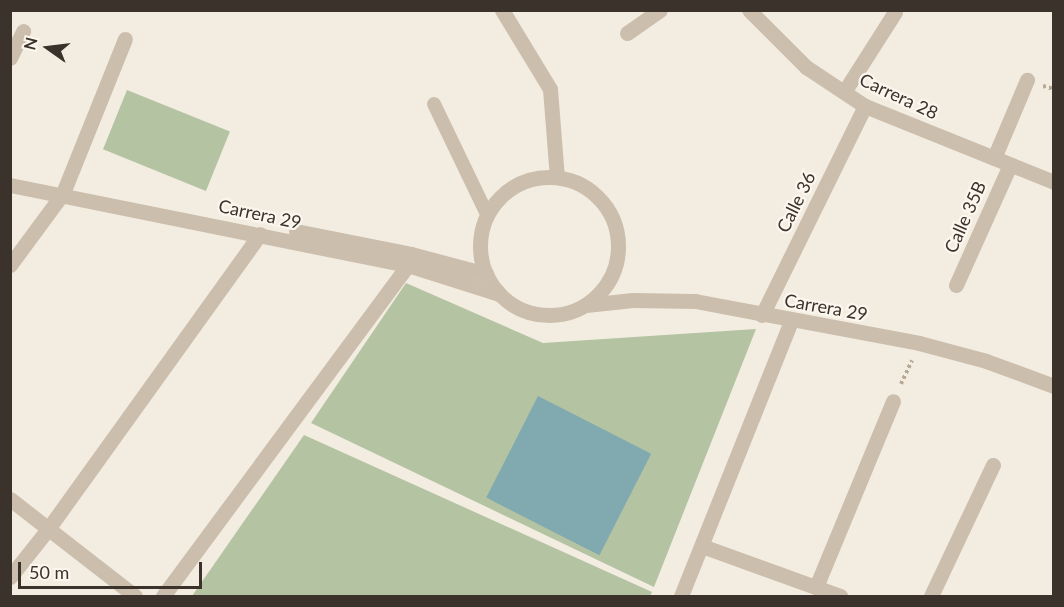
<!DOCTYPE html>
<html>
<head>
<meta charset="utf-8">
<style>
  body { margin:0 }
  #map { position:relative; width:1064px; height:607px; overflow:hidden; background:#f3ede1; font-family:Lato,sans-serif }
  div>[style] { position:absolute }
  .green>* { inset:0; background:#b4c3a1; transform-origin:0 0 }
  .water>* { inset:0; background:#80a9b0; transform-origin:0 0 }
  .path>* { height:4px; margin-top:-2px; transform-origin:0; background:repeating-linear-gradient(90deg,#b8a997 0 3px,transparent 0 6px) }
  .service>* { height:14px; margin:-7px; padding:0 7px; transform-origin:7px; border-radius:7px; background:#ccbead }
  .minor>* { height:15px; margin:-7.5px; padding:0 7.5px; transform-origin:7.5px; border-radius:7.5px; background:#ccbead }
  .tertiary>* { height:15px; margin:-7.5px; padding:0 7.5px; transform-origin:7.5px; border-radius:7.5px; background:#ccbead }
  .tertiary>.ring { margin:-7.5px; padding:0; box-sizing:content-box; background:none; border:15px solid #ccbead; border-radius:50% }
  span { translate:-50% -50%; white-space:nowrap; text-align:center; line-height:1.15; -webkit-text-stroke:4.5px #fbf6ee; paint-order:stroke }
  .street-label { font-size:18px; color:#3a322b }
  .frame { position:absolute; inset:0; border:12px solid #3a322b; pointer-events:none }
  .north { position:absolute; left:18px; top:18px; width:60px; height:60px; -webkit-text-stroke:4px #fbf6ee; paint-order:stroke; rotate:284deg; font-size:16px; font-weight:700; line-height:24px; text-align:center; color:#3a322b }
  .north::after { content:''; display:block; margin:auto; width:21px; height:27px; background:#3a322b; clip-path:polygon(50% 0,100% 100%,50% 72%,0 100%) }
  .scale { position:absolute; left:18px; top:562px; width:184px; height:27px; box-sizing:border-box; border:3px solid #3a322b; border-top:0; padding-left:8px; font-size:18px; line-height:21px; white-space:nowrap; color:#3a322b; -webkit-text-stroke:4px #fbf6ee; paint-order:stroke }
</style>
</head>
<body>
<div id="map">
  <div class="green">
    <i style="left:127px;top:90px;width:111px;height:64px;rotate:22deg"></i>
    <i style="clip-path:polygon(406px 283px,543px 343px,756px 329px,654px 587px,311px 423px)"></i>
    <i style="clip-path:polygon(304px 435px,652px 592px,650px 596px,192px 596px)"></i>
  </div>
  <div class="water">
    <i style="left:538px;top:396px;width:127px;height:114px;rotate:27deg"></i>
  </div>
  <div class="path">
    <i style="left:1043px;top:86px;width:11px;rotate:15deg"></i>
    <i style="left:901px;top:384px;width:26px;rotate:-65deg"></i>
  </div>
  <div class="service">
    <i style="left:434px;top:104px;width:124px;rotate:64.3deg"></i>
  </div>
  <div class="minor">
    <i style="left:502px;top:10px;width:92px;rotate:58.7deg"></i>
    <i style="left:550px;top:89px;width:88px;rotate:85.5deg"></i>
    <i style="left:749px;top:10px;width:81px;rotate:45deg"></i>
    <i style="left:806px;top:67px;width:71px;rotate:33.5deg"></i>
    <i style="left:865px;top:106px;width:204px;rotate:21.9deg"></i>
    <i style="left:627px;top:33px;width:40px;rotate:-34.9deg"></i>
    <i style="left:10px;top:58px;width:30px;rotate:-64deg"></i>
    <i style="left:844px;top:92px;width:95px;rotate:-57.5deg"></i>
    <i style="left:994px;top:158px;width:85px;rotate:-67.1deg"></i>
    <i style="left:10px;top:265px;width:89px;rotate:-53.6deg"></i>
    <i style="left:63px;top:193px;width:166px;rotate:-68.1deg"></i>
    <i style="left:956px;top:285px;width:132px;rotate:-65.8deg"></i>
    <i style="left:762px;top:315px;width:233px;rotate:-63.8deg"></i>
    <i style="left:10px;top:499px;width:158px;rotate:37.8deg"></i>
    <i style="left:702px;top:546px;width:147px;rotate:19.9deg"></i>
    <i style="left:10px;top:577px;width:61px;rotate:-51.6deg"></i>
    <i style="left:48px;top:529px;width:363px;rotate:-54.3deg"></i>
    <i style="left:816px;top:587px;width:201px;rotate:-67.5deg"></i>
    <i style="left:163px;top:596px;width:412px;rotate:-53.5deg"></i>
    <i style="left:681px;top:596px;width:296px;rotate:-68.2deg"></i>
    <i style="left:931px;top:596px;width:145px;rotate:-64.7deg"></i>
  </div>
  <div class="tertiary">
    <i class="ring" style="left:480px;top:177px;width:123px;height:123px"></i>
    <i style="left:10px;top:185px;width:406px;rotate:11.4deg"></i>
    <i style="left:408px;top:265px;width:96px;rotate:17.7deg"></i>
    <i style="left:296px;top:231px;width:117px;rotate:11.3deg"></i>
    <i style="left:411px;top:254px;width:78px;rotate:14.9deg"></i>
    <i style="left:586px;top:305px;width:47px;rotate:-6.1deg"></i>
    <i style="left:633px;top:300px;width:62px;rotate:0.9deg"></i>
    <i style="left:695px;top:301px;width:228px;rotate:10.6deg"></i>
    <i style="left:919px;top:343px;width:69px;rotate:15deg"></i>
    <i style="left:986px;top:361px;width:72px;rotate:20.2deg"></i>
  </div>
  <div class="street-label">
    <span style="left:899px;top:96px;rotate:25deg">Carrera 28</span>
    <span style="left:796px;top:202px;rotate:-64deg">Calle 36</span>
    <span style="left:260px;top:214px;rotate:12deg">Carrera 29</span>
    <span style="left:965px;top:217px;rotate:-66deg">Calle 35B</span>
    <span style="left:826px;top:307px;rotate:10deg">Carrera 29</span>
  </div>
  <div class="frame"></div>
  <div class="north">N</div>
  <div class="scale">50 m</div>
</div>
</body>
</html>
